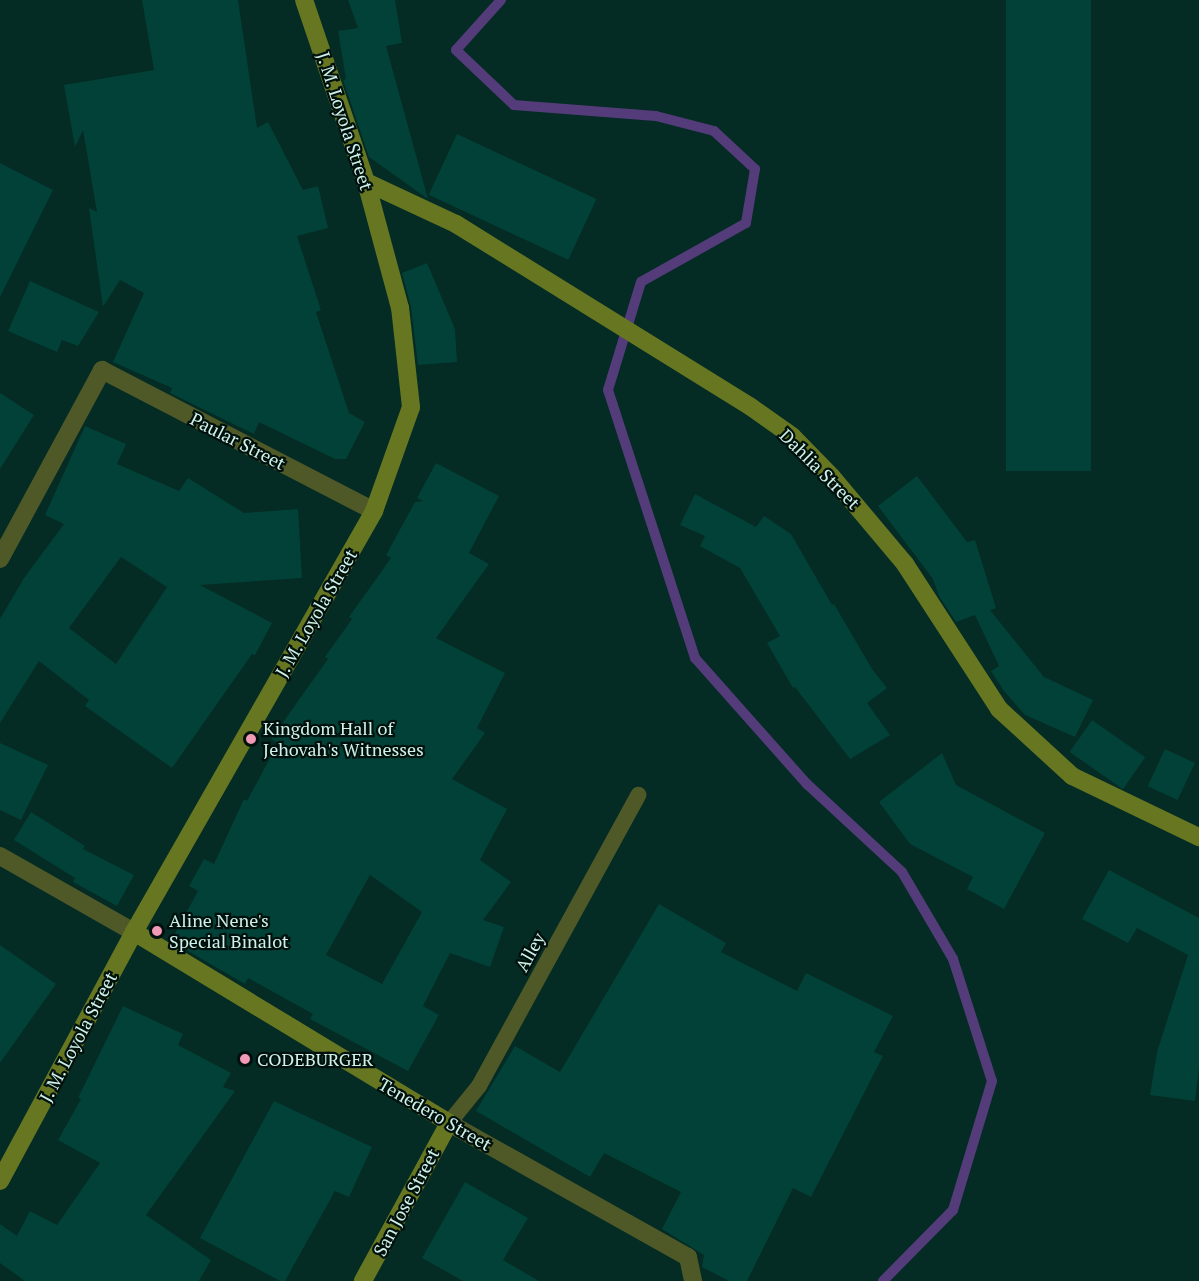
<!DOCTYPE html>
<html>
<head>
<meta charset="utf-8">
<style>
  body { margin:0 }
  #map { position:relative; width:1199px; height:1281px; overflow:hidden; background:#042b24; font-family:"PT Serif",serif }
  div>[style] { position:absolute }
  .stream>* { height:10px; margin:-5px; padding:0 5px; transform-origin:5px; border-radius:5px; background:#533c79 }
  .building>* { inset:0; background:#024137; transform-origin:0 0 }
  .service>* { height:16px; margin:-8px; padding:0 8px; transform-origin:8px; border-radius:8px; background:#4f5928 }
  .minor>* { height:18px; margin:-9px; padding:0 9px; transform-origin:9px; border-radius:9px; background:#4f5928 }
  .secondary>* { height:18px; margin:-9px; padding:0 9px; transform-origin:9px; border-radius:9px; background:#677621 }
  .dots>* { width:16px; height:16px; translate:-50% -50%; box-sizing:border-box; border:3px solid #00110d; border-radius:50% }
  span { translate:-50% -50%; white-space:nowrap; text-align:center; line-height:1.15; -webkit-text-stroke:4.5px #00110d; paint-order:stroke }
  .street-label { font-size:18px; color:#cff1e8 }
  .poi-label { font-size:18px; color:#cff1e8 }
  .left { translate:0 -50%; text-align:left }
</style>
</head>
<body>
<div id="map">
  <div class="stream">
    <i style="left:501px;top:0;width:67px;rotate:132deg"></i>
    <i style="left:456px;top:50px;width:80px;rotate:43.5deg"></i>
    <i style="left:514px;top:105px;width:142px;rotate:4.4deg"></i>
    <i style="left:656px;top:116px;width:60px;rotate:14.5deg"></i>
    <i style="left:714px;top:131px;width:56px;rotate:42.8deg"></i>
    <i style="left:755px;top:169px;width:55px;rotate:99.5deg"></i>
    <i style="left:746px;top:223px;width:120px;rotate:150.7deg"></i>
    <i style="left:641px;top:282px;width:113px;rotate:107deg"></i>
    <i style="left:608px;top:390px;width:282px;rotate:72deg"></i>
    <i style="left:695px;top:658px;width:169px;rotate:48.4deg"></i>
    <i style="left:807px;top:784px;width:129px;rotate:42.8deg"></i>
    <i style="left:902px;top:872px;width:101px;rotate:59.6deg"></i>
    <i style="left:953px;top:959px;width:128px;rotate:72.3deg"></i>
    <i style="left:992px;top:1081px;width:135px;rotate:106.8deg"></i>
    <i style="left:953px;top:1210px;width:100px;rotate:134.6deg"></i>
  </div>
  <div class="building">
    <i style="clip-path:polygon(142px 0,238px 0,257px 128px,268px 122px,303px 190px,318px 186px,328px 228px,297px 236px,321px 310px,316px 312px,349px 413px,365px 422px,346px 459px,335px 459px,259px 422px,254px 434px,170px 393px,172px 388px,113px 362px,144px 293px,120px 280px,103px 307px,89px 208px,97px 212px,83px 130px,75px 147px,64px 85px,154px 70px)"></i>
    <i style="clip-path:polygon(348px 0,395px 0,402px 43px,386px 46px,428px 199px,369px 157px,343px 80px,346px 79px,338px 31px,358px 28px)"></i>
    <i style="left:1006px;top:0;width:85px;height:471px"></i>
    <i style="left:457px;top:134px;width:154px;height:67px;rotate:25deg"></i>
    <i style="clip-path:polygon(0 163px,53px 190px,0 297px)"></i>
    <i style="clip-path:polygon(427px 263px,455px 329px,457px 362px,418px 365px,411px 307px,402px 273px)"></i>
    <i style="clip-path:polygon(30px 281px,99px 312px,78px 346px,62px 340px,57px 352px,8px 331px)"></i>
    <i style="clip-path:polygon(0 393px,34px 415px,0 469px)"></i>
    <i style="clip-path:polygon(evenodd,85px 426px,126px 444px,117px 464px,179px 491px,188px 478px,244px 513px,298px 509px,302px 578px,200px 585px,272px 623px,255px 655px,252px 654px,172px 768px,85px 706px,89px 700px,39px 661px,0 723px,0 619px,24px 578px,64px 524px,45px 515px,85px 426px,121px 557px,167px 587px,116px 664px,69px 628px,121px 557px)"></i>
    <i style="clip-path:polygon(evenodd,436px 463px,499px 496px,469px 553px,489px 564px,436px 638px,505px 673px,477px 728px,485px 733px,452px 779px,507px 809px,480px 860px,511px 882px,483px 920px,504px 927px,490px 967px,450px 953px,423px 1006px,439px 1015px,408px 1071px,310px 1019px,313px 1014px,248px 978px,245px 984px,171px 941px,198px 891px,189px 886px,204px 859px,214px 864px,244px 799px,247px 801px,278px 743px,271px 739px,328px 659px,325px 657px,352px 619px,349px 617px,391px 558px,386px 555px,415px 502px,423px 501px,417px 498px,436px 463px,370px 875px,422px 912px,382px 984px,326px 955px,370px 875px)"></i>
    <i style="clip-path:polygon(917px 476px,967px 542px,975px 540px,996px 608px,990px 610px,1044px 677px,1093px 700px,1075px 737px,1025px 715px,1004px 691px,991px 671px,999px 666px,975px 615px,956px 622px,939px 596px,933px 579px,878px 506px)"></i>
    <i style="clip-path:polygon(695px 494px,756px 527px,764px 516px,791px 534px,832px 605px,834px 604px,872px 669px,887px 688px,867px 703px,890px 735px,850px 759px,795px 687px,793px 688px,767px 643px,780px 636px,740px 568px,700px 546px,705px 536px,680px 525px)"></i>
    <i style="left:1092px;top:720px;width:65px;height:39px;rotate:35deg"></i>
    <i style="clip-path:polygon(0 743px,48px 765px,21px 820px,0 810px)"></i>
    <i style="left:1165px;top:749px;width:33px;height:41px;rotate:25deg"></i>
    <i style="clip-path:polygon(942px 753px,956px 785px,1045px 833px,1004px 909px,967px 889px,973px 877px,910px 844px,879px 802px)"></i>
    <i style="clip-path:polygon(31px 812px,85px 846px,83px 849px,134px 875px,117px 906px,73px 882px,75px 878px,14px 840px)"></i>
    <i style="clip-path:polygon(1109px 870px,1199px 918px,1199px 1068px,1195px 1101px,1150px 1095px,1157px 1052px,1188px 955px,1137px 928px,1128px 943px,1082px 919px)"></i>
    <i style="clip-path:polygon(659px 904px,726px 943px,721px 952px,797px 991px,806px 973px,893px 1016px,874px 1052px,883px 1056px,811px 1197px,793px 1188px,747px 1281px,729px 1281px,702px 1267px,704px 1255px,662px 1229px,681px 1192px,604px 1153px,590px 1177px,476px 1111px,515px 1046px,560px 1072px)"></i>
    <i style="clip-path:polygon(0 945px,56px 984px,0 1063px)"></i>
    <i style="clip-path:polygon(123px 1006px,183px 1034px,178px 1045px,231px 1073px,223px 1087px,235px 1091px,146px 1215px,211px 1260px,199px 1281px,25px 1281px,0 1263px,0 1224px,17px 1236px,30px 1211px,57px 1225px,100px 1163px,58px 1140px,81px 1099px,78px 1098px)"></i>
    <i style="clip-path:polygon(274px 1101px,372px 1147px,349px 1197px,335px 1191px,285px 1281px,280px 1281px,200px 1238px)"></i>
    <i style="clip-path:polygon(465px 1182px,528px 1218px,503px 1260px,539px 1281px,463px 1281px,422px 1258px)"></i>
  </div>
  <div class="service">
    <i style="left:449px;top:1123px;width:48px;rotate:-51deg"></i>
    <i style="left:479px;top:1086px;width:332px;rotate:-61.3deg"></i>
  </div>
  <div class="minor">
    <i style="left:0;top:559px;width:215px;rotate:-61.6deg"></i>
    <i style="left:102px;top:370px;width:306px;rotate:27.4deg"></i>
    <i style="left:0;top:856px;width:154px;rotate:29.6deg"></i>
    <i style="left:449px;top:1123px;width:274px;rotate:29.3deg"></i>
    <i style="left:688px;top:1257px;width:25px;rotate:78deg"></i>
  </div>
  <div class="secondary">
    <i style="left:366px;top:182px;width:99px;rotate:25deg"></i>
    <i style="left:456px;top:224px;width:347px;rotate:31.8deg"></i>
    <i style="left:751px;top:407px;width:50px;rotate:35.3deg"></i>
    <i style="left:792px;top:436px;width:57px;rotate:45.7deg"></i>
    <i style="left:832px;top:477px;width:114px;rotate:50deg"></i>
    <i style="left:905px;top:564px;width:173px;rotate:57deg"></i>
    <i style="left:999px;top:709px;width:99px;rotate:42.5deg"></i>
    <i style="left:1072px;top:776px;width:141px;rotate:25.7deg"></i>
    <i style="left:134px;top:932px;width:368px;rotate:31.2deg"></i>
    <i style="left:449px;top:1123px;width:180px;rotate:118.6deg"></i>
    <i style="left:0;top:1181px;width:283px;rotate:-61.7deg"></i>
    <i style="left:134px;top:932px;width:485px;rotate:-60.3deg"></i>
    <i style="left:374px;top:511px;width:110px;rotate:-70.4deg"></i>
    <i style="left:411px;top:407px;width:100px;rotate:-96.3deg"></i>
    <i style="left:400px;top:308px;width:131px;rotate:-105.1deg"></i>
    <i style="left:366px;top:182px;width:192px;rotate:-108.8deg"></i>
  </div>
  <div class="dots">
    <i style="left:251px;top:739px;background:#f09ab6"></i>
    <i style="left:157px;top:931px;background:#f09ab6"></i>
    <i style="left:245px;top:1059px;background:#f09ab6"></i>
  </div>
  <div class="street-label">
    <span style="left:345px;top:121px;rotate:72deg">J. M. Loyola Street</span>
    <span style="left:238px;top:441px;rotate:27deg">Paular Street</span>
    <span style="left:820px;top:469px;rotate:45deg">Dahlia Street</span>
    <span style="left:316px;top:613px;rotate:-60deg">J. M. Loyola Street</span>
    <span style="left:530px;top:952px;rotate:-61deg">Alley</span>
    <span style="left:78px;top:1037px;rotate:-62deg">J. M. Loyola Street</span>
    <span style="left:435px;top:1114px;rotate:30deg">Tenedero Street</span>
    <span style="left:406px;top:1202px;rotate:-62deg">San Jose Street</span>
  </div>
  <div class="poi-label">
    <span class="left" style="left:263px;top:739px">Kingdom Hall of<br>Jehovah's Witnesses</span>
    <span class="left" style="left:169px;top:931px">Aline Nene's<br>Special Binalot</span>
    <span class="left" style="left:257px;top:1059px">CODEBURGER</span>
  </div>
</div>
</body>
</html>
